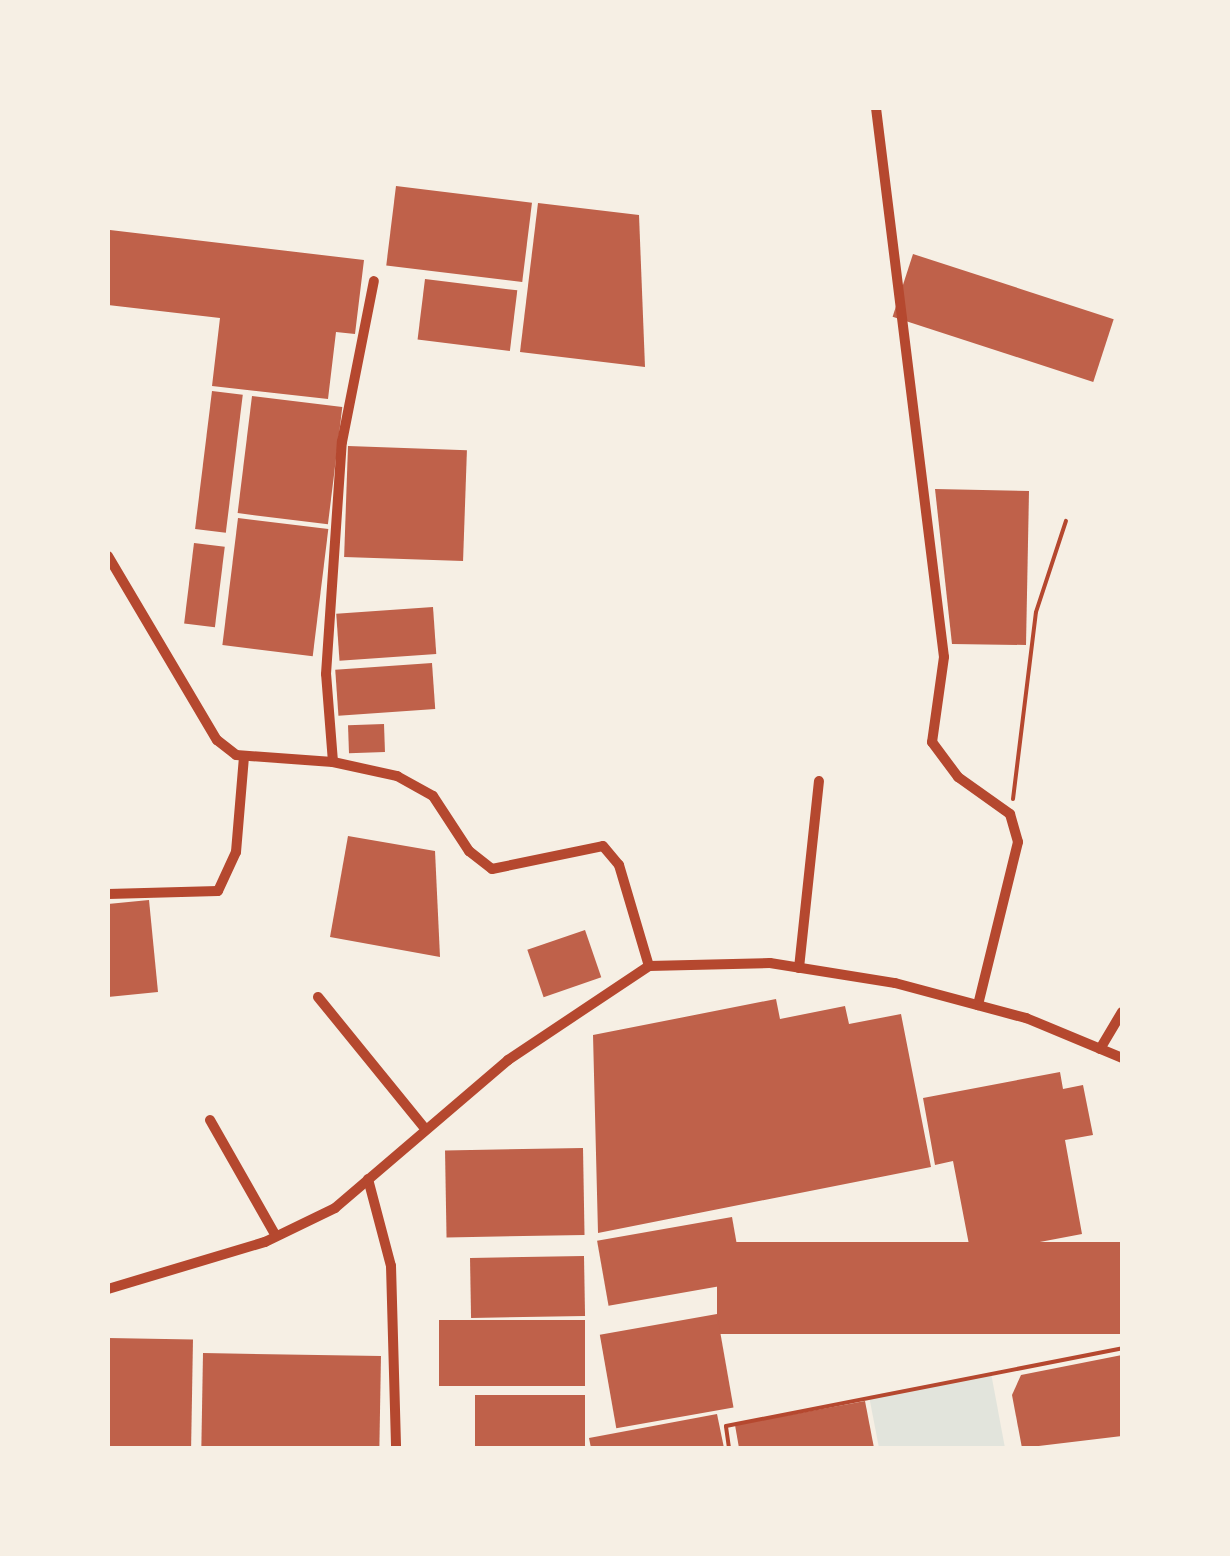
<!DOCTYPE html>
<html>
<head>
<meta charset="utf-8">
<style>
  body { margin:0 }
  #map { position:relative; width:1230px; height:1556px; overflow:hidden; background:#f6efe4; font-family:"Public Sans",sans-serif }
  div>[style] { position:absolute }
  .green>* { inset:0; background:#e2e4dc }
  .building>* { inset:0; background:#bf614a; transform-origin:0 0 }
  .path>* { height:4px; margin:-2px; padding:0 2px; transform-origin:2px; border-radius:2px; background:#b5482f }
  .minor>* { height:10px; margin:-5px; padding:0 5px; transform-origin:5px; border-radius:5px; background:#b5482f }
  span { translate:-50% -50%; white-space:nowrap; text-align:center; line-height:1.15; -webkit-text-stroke:9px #f6efe4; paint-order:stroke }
  .frame { position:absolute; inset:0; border:110px solid #f6efe4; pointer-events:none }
</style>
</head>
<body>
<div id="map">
  <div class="green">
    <i style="clip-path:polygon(991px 1373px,1005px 1448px,879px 1448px,869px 1396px)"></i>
  </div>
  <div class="building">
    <i style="left:396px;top:186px;width:137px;height:80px;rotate:7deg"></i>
    <i style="clip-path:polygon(538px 203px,639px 215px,645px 367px,520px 352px)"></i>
    <i style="clip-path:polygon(110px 230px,364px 260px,355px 334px,336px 332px,328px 399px,212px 386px,220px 318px,108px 305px)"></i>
    <i style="left:913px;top:254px;width:211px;height:66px;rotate:18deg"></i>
    <i style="left:425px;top:279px;width:93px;height:61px;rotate:7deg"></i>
    <i style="left:212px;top:391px;width:31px;height:139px;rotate:7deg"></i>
    <i style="left:252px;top:396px;width:91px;height:118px;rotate:7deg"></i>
    <i style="left:348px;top:446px;width:119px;height:111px;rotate:2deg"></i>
    <i style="clip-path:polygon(935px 489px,1029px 491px,1026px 645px,952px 644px)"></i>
    <i style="left:238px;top:518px;width:91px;height:128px;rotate:7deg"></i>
    <i style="left:194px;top:543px;width:31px;height:81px;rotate:7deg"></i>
    <i style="left:433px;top:607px;width:47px;height:97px;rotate:86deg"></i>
    <i style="left:432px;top:663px;width:46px;height:97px;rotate:86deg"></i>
    <i style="left:384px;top:724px;width:28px;height:36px;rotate:88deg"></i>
    <i style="clip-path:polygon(348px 836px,435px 851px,440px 957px,330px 937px)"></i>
    <i style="clip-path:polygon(149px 900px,158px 992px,108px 997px,108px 904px)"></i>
    <i style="left:585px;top:930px;width:50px;height:61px;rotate:71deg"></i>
    <i style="clip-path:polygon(776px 999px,780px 1019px,845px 1006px,849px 1024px,901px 1014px,931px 1167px,598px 1233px,593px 1035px)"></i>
    <i style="clip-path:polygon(1060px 1072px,1063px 1089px,1083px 1085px,1093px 1135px,1065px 1140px,1082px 1234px,971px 1255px,953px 1161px,935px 1165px,923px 1098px)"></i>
    <i style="left:583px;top:1148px;width:87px;height:138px;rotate:89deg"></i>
    <i style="left:732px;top:1217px;width:66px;height:137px;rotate:80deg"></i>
    <i style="left:1122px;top:1242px;width:92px;height:405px;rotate:90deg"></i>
    <i style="left:584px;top:1256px;width:60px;height:114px;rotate:89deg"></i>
    <i style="left:717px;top:1314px;width:95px;height:119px;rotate:80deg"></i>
    <i style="left:585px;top:1320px;width:66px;height:146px;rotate:90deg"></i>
    <i style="left:108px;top:1338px;width:85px;height:109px;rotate:1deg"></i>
    <i style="left:203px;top:1353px;width:178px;height:95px;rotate:1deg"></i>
    <i style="clip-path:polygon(1122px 1355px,1122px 1436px,1022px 1448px,1012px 1395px,1021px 1375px)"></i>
    <i style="left:475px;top:1395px;width:110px;height:53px"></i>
    <i style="clip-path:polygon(865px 1401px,874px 1448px,739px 1448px,735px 1425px)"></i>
    <i style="clip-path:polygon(717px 1414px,724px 1448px,591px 1448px,589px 1438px)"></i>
  </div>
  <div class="path">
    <i style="left:1013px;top:799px;width:188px;rotate:-83deg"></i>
    <i style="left:1036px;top:612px;width:96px;rotate:-71.8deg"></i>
    <i style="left:729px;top:1448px;width:22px;rotate:-98deg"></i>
    <i style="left:726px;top:1426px;width:404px;rotate:-11.1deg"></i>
  </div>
  <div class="minor">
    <i style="left:876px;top:108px;width:553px;rotate:82.94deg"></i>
    <i style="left:944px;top:657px;width:86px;rotate:98deg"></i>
    <i style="left:932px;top:742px;width:44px;rotate:53.4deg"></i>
    <i style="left:958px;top:777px;width:64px;rotate:35.4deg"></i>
    <i style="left:1010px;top:814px;width:29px;rotate:74deg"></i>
    <i style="left:1018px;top:842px;width:168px;rotate:103.8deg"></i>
    <i style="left:108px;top:556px;width:214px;rotate:59.4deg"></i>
    <i style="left:217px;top:740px;width:24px;rotate:38deg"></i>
    <i style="left:236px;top:755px;width:97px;rotate:4.1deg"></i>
    <i style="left:333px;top:762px;width:88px;rotate:-94.5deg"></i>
    <i style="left:326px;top:674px;width:233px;rotate:-86.1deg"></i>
    <i style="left:342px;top:442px;width:164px;rotate:-78.8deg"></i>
    <i style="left:333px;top:762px;width:66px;rotate:12.3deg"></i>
    <i style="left:397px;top:776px;width:41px;rotate:29.1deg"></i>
    <i style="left:433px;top:796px;width:66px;rotate:56.8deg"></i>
    <i style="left:469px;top:851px;width:29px;rotate:38deg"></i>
    <i style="left:492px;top:869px;width:113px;rotate:-11.7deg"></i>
    <i style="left:603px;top:846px;width:25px;rotate:50deg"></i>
    <i style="left:619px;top:865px;width:105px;rotate:73.5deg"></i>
    <i style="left:108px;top:894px;width:110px;rotate:-1.6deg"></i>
    <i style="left:218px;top:891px;width:43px;rotate:-65.2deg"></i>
    <i style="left:236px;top:852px;width:96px;rotate:-85.2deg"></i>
    <i style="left:799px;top:968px;width:188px;rotate:-83.9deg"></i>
    <i style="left:318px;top:997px;width:171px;rotate:50.9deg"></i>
    <i style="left:1100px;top:1049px;width:43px;rotate:-59.3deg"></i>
    <i style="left:210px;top:1120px;width:133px;rotate:60.4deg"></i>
    <i style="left:368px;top:1179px;width:90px;rotate:75.2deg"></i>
    <i style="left:391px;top:1266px;width:182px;rotate:88.4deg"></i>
    <i style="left:108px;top:1289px;width:164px;rotate:-16.7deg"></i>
    <i style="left:265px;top:1242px;width:78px;rotate:-25.9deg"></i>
    <i style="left:335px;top:1208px;width:228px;rotate:-40.5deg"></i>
    <i style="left:508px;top:1060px;width:169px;rotate:-33.7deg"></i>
    <i style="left:649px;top:966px;width:121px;rotate:-1.4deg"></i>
    <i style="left:770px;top:963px;width:127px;rotate:9.1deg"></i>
    <i style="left:895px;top:983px;width:136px;rotate:15deg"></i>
    <i style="left:1026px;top:1018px;width:104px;rotate:22.6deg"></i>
  </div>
  <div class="frame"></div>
</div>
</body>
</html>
